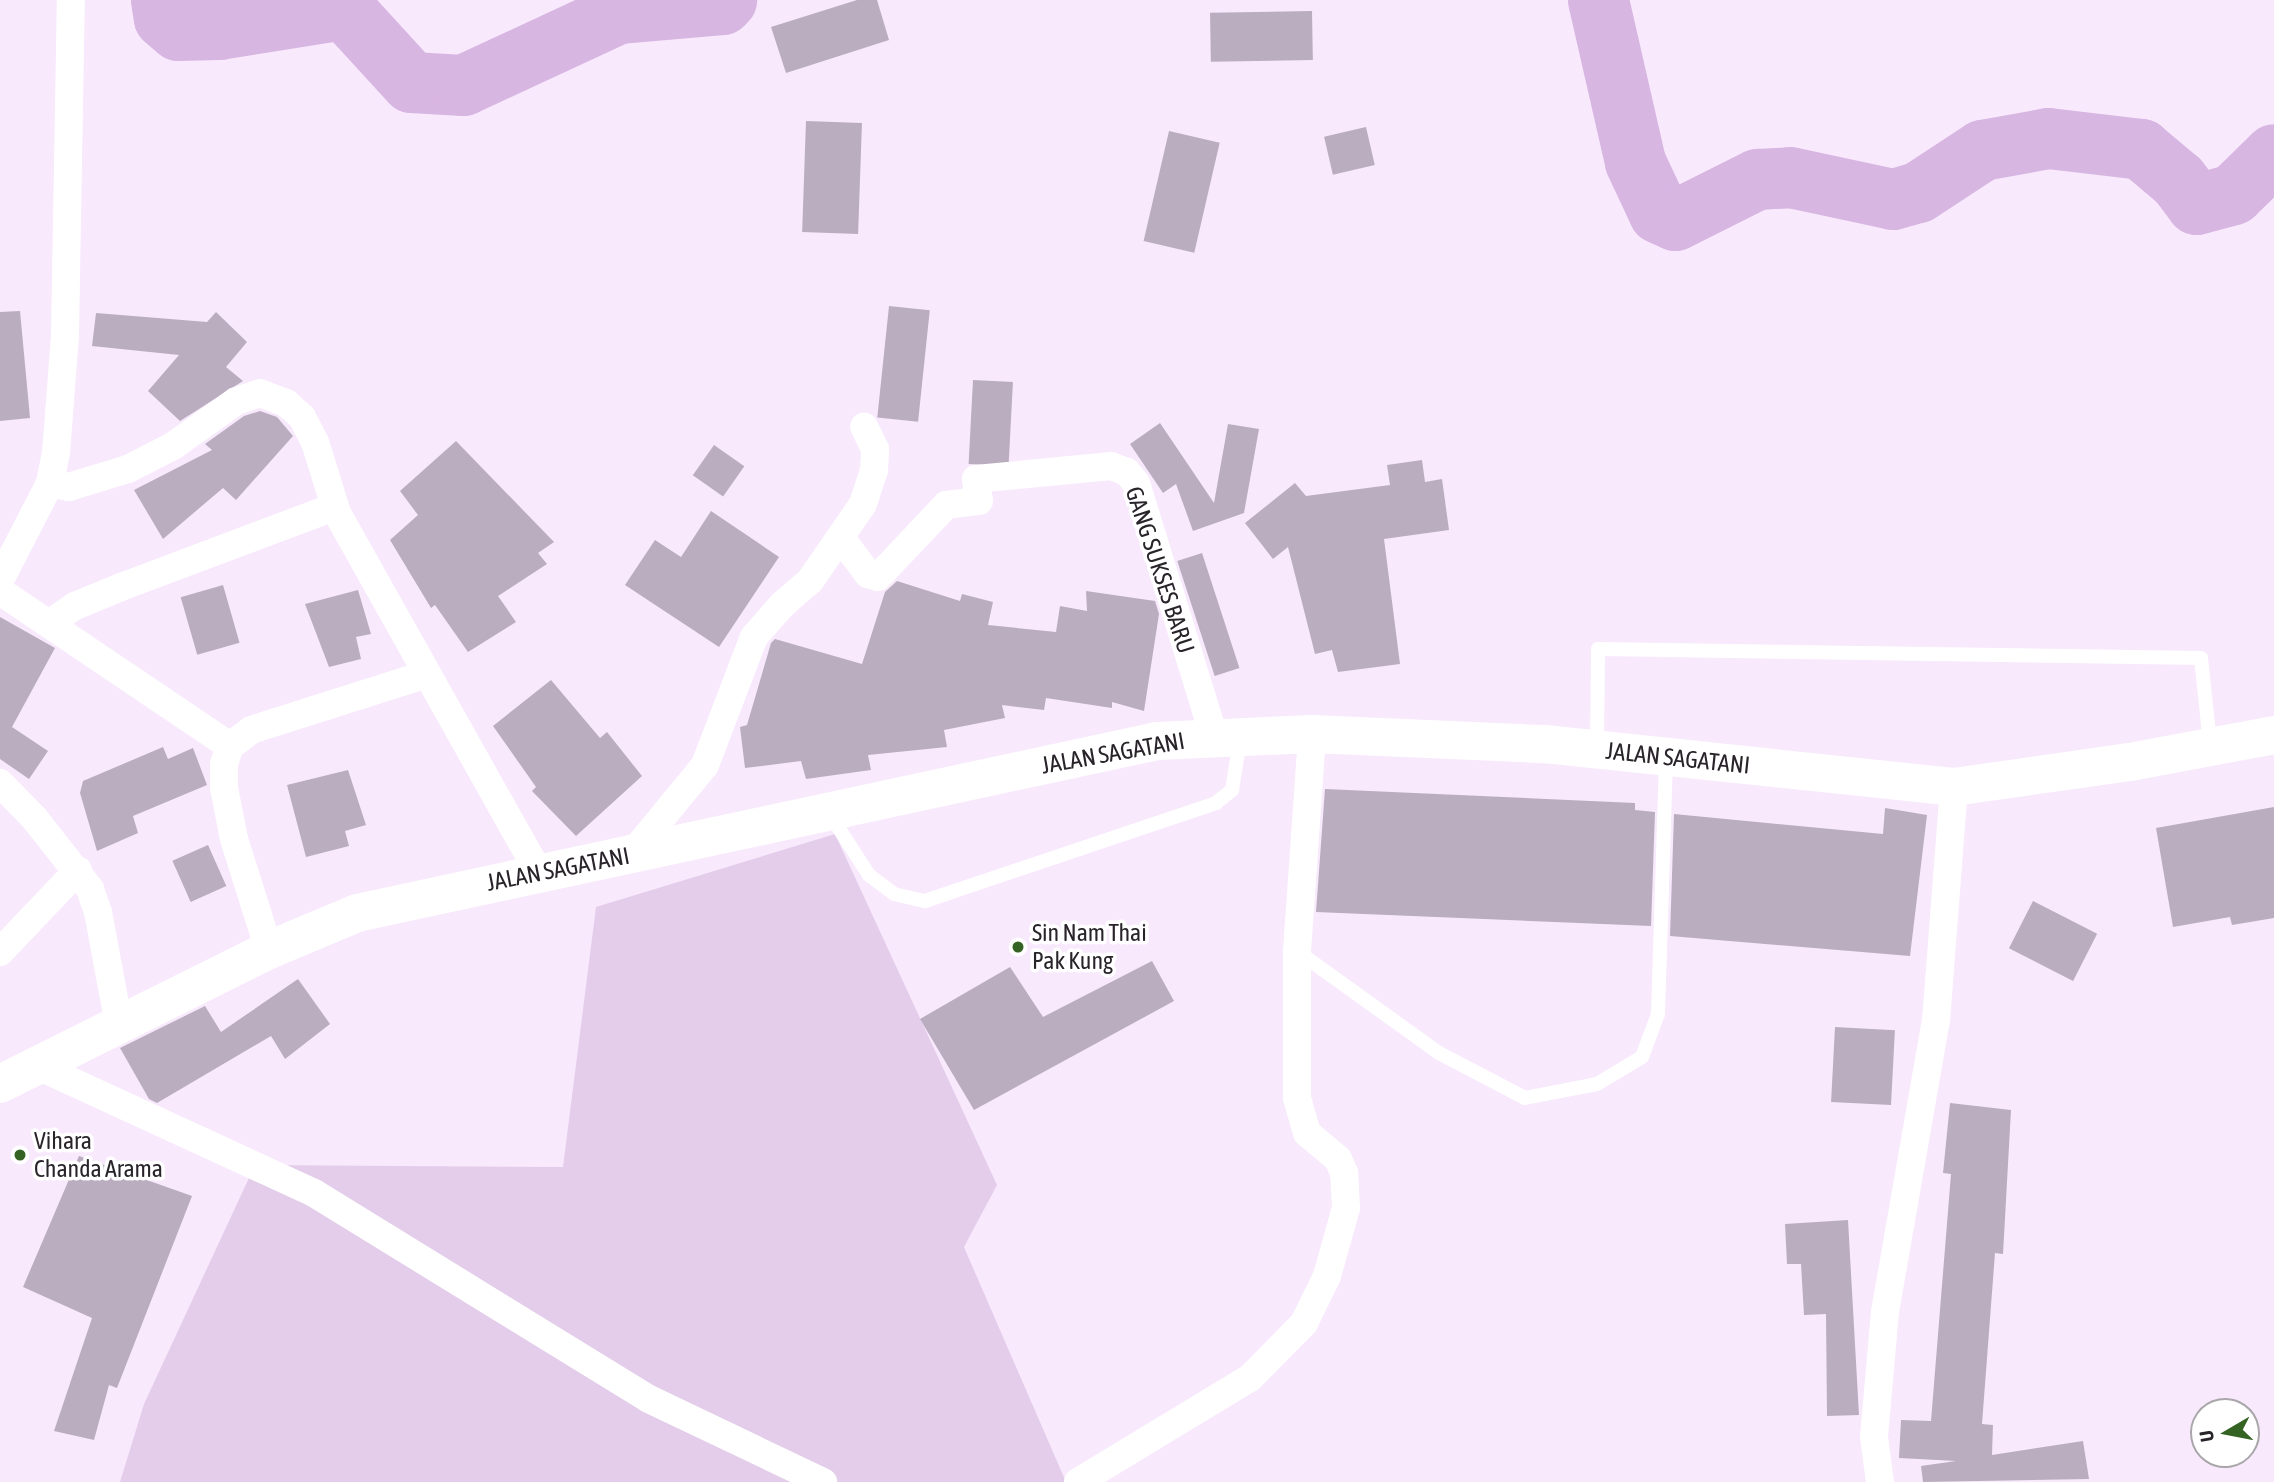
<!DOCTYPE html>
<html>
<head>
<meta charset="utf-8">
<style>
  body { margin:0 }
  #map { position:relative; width:2274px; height:1482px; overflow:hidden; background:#f8e9fd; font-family:"Asap Condensed",sans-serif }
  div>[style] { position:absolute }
  .green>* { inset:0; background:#e4cdeb }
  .river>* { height:61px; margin:-30.5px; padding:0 30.5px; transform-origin:30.5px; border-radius:30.5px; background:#d8b6e2 }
  .building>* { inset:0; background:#bbadc0; transform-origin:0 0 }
  .lane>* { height:14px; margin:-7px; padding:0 7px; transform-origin:7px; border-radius:7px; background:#fff }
  .street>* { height:28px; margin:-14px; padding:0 14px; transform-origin:14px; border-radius:14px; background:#fff }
  .secondary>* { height:38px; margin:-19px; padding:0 19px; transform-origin:19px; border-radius:19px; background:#fff }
  .dots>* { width:19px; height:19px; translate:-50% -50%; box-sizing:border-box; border:4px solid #fff; border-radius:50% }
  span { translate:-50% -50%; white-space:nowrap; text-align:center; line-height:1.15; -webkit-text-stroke:7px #fff; paint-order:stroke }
  .street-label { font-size:24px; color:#29232a }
  .poi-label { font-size:24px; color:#29232a }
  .left { translate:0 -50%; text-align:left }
  .north { position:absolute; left:2190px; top:1398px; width:70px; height:70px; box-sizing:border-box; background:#fff; border:2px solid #a9a7aa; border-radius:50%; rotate:260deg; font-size:19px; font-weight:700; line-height:28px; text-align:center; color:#29232a }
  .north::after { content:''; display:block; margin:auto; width:24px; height:32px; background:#346323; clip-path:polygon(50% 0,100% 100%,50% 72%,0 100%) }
</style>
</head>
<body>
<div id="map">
  <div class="green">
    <i style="clip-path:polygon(835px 834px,997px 1185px,964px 1247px,1066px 1482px,120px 1482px,144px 1404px,255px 1165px,563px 1167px,596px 907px)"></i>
  </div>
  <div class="river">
    <i style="left:161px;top:0;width:18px;rotate:81deg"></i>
    <i style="left:164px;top:18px;width:18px;rotate:41deg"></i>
    <i style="left:178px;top:30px;width:41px;rotate:-1.4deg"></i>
    <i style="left:219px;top:29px;width:127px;rotate:-9.1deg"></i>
    <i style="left:344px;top:9px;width:99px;rotate:47.5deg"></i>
    <i style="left:411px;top:82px;width:52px;rotate:3.3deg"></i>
    <i style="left:463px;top:85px;width:171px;rotate:-24.9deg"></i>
    <i style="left:618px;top:13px;width:104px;rotate:-4.9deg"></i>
    <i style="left:722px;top:4px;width:6px;rotate:-45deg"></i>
    <i style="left:1598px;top:0;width:166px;rotate:77.1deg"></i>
    <i style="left:1635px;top:162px;width:56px;rotate:64.8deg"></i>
    <i style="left:1659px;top:213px;width:17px;rotate:24deg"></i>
    <i style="left:1675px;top:220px;width:92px;rotate:-26.6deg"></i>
    <i style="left:1757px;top:179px;width:33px;rotate:-3deg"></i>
    <i style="left:1790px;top:177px;width:105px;rotate:12.1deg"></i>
    <i style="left:1893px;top:199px;width:26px;rotate:-16deg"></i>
    <i style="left:1918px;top:192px;width:77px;rotate:-33.3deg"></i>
    <i style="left:1982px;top:150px;width:67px;rotate:-10.3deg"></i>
    <i style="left:2048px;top:138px;width:94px;rotate:6.7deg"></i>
    <i style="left:2141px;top:149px;width:48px;rotate:40deg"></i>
    <i style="left:2178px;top:180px;width:30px;rotate:53deg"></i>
    <i style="left:2196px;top:204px;width:38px;rotate:-15deg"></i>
    <i style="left:2233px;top:194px;width:57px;rotate:-44.3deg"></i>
  </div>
  <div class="building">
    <i style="clip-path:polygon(857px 0,877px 0,889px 40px,786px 73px,771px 27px)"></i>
    <i style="left:1312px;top:11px;width:49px;height:102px;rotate:89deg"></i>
    <i style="left:806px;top:121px;width:56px;height:111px;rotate:2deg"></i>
    <i style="left:1366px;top:127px;width:39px;height:43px;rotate:77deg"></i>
    <i style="left:1169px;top:131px;width:52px;height:113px;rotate:13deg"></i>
    <i style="left:889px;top:306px;width:41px;height:112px;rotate:6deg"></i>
    <i style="clip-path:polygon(20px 311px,30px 418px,0 421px,0 312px)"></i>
    <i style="clip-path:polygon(216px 312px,247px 342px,226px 367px,243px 381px,180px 421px,148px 391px,179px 355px,92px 346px,96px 313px,207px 322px)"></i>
    <i style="left:973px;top:380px;width:40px;height:84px;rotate:3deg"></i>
    <i style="clip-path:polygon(260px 411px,277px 417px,293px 436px,236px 500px,223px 488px,163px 539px,134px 490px,212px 450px,205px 444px,244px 416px)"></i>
    <i style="clip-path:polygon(1160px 423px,1214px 503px,1228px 424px,1259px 429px,1244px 513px,1193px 531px,1176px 484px,1163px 493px,1130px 444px)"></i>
    <i style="clip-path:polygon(456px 441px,554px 542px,538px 553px,547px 564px,498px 596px,516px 622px,468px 652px,435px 605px,431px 608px,390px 540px,418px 515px,400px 491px)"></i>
    <i style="left:714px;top:445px;width:37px;height:37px;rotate:35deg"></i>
    <i style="clip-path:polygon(1422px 460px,1425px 482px,1442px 479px,1449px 530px,1384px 539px,1400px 664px,1338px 672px,1332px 650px,1315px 654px,1288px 547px,1273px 559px,1245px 523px,1295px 483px,1306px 496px,1390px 485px,1387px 465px)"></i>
    <i style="clip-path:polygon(711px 511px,779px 557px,719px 647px,625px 585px,655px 540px,681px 557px)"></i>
    <i style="left:1202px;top:553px;width:121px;height:26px;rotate:72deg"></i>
    <i style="clip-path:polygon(897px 581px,960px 601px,962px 594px,993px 602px,988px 625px,1056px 632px,1060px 606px,1087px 611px,1086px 591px,1155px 601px,1159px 614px,1144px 711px,1112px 702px,1112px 708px,1046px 698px,1044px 710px,1002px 705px,1005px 718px,944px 730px,947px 747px,868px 755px,871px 770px,806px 779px,801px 761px,745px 768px,740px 727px,747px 725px,771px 643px,775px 639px,862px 664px,885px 592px)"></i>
    <i style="left:223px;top:585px;width:60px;height:44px;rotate:74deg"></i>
    <i style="clip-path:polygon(358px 590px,371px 634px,356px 637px,361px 659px,329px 667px,305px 604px)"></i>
    <i style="clip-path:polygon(0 617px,55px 648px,12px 727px,48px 751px,29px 779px,0 759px)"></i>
    <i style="clip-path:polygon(551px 680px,600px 738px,607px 732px,642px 776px,576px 836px,532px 791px,536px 787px,493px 726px)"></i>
    <i style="clip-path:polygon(163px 747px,168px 759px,193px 748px,207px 785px,133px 816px,138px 833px,97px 851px,80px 793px,83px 781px)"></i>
    <i style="clip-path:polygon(348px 770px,366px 825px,345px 831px,349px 846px,306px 857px,287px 785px)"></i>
    <i style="clip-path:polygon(1325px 789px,1635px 803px,1635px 810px,1655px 812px,1651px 926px,1316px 912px)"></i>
    <i style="clip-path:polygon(2274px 807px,2274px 918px,2232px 925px,2230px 917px,2173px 927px,2156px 828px)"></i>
    <i style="clip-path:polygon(1885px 808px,1927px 815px,1910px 956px,1670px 936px,1674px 814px,1883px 834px)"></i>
    <i style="left:208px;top:845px;width:45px;height:39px;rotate:66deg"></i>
    <i style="left:2033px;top:901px;width:72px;height:53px;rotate:27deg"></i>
    <i style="clip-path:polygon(1152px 961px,1174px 1001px,974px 1110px,920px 1019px,1010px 967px,1043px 1017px)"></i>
    <i style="clip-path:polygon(298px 979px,330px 1024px,285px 1059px,271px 1036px,157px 1103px,149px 1099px,120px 1048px,205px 1006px,221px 1032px)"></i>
    <i style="left:1835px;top:1027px;width:60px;height:75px;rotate:3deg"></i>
    <i style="clip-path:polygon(1950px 1103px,2011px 1110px,2003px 1254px,1995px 1253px,1982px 1424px,1993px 1425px,1992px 1455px,2083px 1441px,2089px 1479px,1923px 1482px,1921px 1466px,1956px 1461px,1899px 1458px,1901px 1420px,1931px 1421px,1951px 1174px,1943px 1173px)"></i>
    <i style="clip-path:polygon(79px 1156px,192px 1196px,117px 1388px,109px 1385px,94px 1440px,54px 1431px,92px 1318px,23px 1287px)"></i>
    <i style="clip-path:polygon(1848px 1220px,1859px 1415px,1827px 1416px,1826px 1314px,1804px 1315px,1801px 1264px,1787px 1264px,1785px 1224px)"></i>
  </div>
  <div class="lane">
    <i style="left:1597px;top:748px;width:99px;rotate:-89.4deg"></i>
    <i style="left:1598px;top:649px;width:603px;rotate:0.86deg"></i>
    <i style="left:2201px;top:658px;width:86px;rotate:84deg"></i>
    <i style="left:829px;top:813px;width:74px;rotate:57.2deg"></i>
    <i style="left:869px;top:875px;width:31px;rotate:37deg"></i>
    <i style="left:894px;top:894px;width:32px;rotate:13deg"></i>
    <i style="left:925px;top:901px;width:307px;rotate:-18.6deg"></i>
    <i style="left:1216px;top:803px;width:21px;rotate:-39deg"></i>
    <i style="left:1232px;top:790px;width:51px;rotate:-80.9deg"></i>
    <i style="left:1297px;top:951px;width:175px;rotate:35.7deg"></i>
    <i style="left:1439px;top:1053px;width:97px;rotate:27.6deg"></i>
    <i style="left:1525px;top:1098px;width:73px;rotate:-11deg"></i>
    <i style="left:1597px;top:1084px;width:52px;rotate:-31deg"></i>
    <i style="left:1642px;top:1057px;width:46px;rotate:-69.6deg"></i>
    <i style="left:1658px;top:1014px;width:257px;rotate:-88.2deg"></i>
  </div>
  <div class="street">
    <i style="left:50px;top:483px;width:19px;rotate:12deg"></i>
    <i style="left:69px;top:487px;width:62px;rotate:-17deg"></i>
    <i style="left:128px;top:469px;width:51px;rotate:-27.1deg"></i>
    <i style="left:173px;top:446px;width:77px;rotate:-35.5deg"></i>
    <i style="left:236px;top:401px;width:25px;rotate:-18deg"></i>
    <i style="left:260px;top:393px;width:28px;rotate:21deg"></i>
    <i style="left:286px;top:403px;width:21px;rotate:41deg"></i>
    <i style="left:302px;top:417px;width:28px;rotate:63deg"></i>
    <i style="left:315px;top:442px;width:74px;rotate:72.8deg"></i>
    <i style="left:337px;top:513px;width:411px;rotate:60.7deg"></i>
    <i style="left:841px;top:538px;width:45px;rotate:53.1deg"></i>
    <i style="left:868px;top:574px;width:10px;rotate:17deg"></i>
    <i style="left:878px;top:577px;width:99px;rotate:-46.6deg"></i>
    <i style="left:946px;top:505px;width:33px;rotate:-7deg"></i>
    <i style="left:979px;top:501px;width:22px;rotate:-98deg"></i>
    <i style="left:976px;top:479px;width:136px;rotate:-5.5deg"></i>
    <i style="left:1111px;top:466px;width:17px;rotate:21deg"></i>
    <i style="left:1127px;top:472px;width:14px;rotate:51deg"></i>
    <i style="left:1136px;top:483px;width:266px;rotate:72.9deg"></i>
    <i style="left:0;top:580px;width:109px;rotate:-62.7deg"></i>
    <i style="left:50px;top:483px;width:31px;rotate:-79deg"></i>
    <i style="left:56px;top:453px;width:118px;rotate:-85.6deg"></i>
    <i style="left:65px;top:335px;width:335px;rotate:-89deg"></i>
    <i style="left:0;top:591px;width:277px;rotate:34deg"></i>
    <i style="left:49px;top:624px;width:32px;rotate:-35deg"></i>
    <i style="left:75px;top:606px;width:50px;rotate:-22.4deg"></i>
    <i style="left:121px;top:587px;width:228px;rotate:-20.6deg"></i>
    <i style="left:0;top:783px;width:50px;rotate:45.8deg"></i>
    <i style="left:35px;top:819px;width:89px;rotate:51.8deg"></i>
    <i style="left:90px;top:889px;width:24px;rotate:71deg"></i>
    <i style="left:98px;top:912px;width:115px;rotate:79.5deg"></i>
    <i style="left:632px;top:854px;width:115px;rotate:-50.6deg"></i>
    <i style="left:705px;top:765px;width:137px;rotate:-69.1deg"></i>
    <i style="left:754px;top:637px;width:43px;rotate:-48.8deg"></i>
    <i style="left:782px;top:605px;width:37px;rotate:-41deg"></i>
    <i style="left:810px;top:581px;width:93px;rotate:-55.5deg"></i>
    <i style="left:863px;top:504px;width:36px;rotate:-72deg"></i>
    <i style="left:874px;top:470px;width:21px;rotate:-87deg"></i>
    <i style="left:875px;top:449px;width:25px;rotate:-116deg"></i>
    <i style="left:269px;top:950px;width:116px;rotate:-107.5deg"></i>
    <i style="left:234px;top:839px;width:52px;rotate:-101.1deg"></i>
    <i style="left:224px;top:788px;width:24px;rotate:-90deg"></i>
    <i style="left:224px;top:764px;width:19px;rotate:-72deg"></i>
    <i style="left:230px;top:746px;width:26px;rotate:-37deg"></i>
    <i style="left:251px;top:730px;width:182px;rotate:-17.6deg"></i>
    <i style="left:0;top:952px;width:113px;rotate:-46.4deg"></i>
    <i style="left:38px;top:1066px;width:304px;rotate:24.7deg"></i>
    <i style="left:314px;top:1193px;width:393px;rotate:31.6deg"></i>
    <i style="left:649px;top:1399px;width:193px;rotate:25.5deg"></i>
    <i style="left:1078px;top:1482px;width:201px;rotate:-31.2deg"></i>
    <i style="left:1250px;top:1378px;width:77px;rotate:-45.5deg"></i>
    <i style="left:1304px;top:1323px;width:52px;rotate:-63.9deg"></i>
    <i style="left:1327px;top:1276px;width:71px;rotate:-74.4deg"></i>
    <i style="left:1346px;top:1208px;width:35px;rotate:-93deg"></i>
    <i style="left:1344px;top:1173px;width:15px;rotate:-113deg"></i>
    <i style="left:1338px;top:1159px;width:40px;rotate:-140deg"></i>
    <i style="left:1307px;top:1133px;width:37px;rotate:-106deg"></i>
    <i style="left:1297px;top:1097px;width:146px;rotate:-90deg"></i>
    <i style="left:1297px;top:951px;width:218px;rotate:-86deg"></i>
    <i style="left:1880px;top:1482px;width:45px;rotate:-97.6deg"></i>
    <i style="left:1874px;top:1437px;width:125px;rotate:-85deg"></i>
    <i style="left:1885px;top:1312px;width:295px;rotate:-80.1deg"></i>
    <i style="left:1936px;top:1021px;width:235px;rotate:-85.6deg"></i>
  </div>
  <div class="secondary">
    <i style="left:0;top:1084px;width:301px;rotate:-26.5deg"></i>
    <i style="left:269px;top:950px;width:95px;rotate:-22.8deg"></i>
    <i style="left:357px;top:913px;width:818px;rotate:-12.13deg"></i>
    <i style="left:1157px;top:741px;width:155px;rotate:-2.6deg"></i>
    <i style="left:1312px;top:734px;width:233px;rotate:2.5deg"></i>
    <i style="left:1545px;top:744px;width:411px;rotate:6deg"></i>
    <i style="left:1954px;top:787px;width:178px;rotate:-8.1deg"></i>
    <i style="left:2130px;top:762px;width:147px;rotate:-10.6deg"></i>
  </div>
  <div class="dots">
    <i style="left:1018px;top:947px;background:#346323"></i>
    <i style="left:20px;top:1155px;background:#346323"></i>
  </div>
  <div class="street-label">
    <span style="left:1160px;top:570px;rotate:72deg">GANG SUKSES BARU</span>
    <span style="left:1113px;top:753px;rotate:-10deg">JALAN SAGATANI</span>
    <span style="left:1678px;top:758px;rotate:6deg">JALAN SAGATANI</span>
    <span style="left:558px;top:869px;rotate:-11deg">JALAN SAGATANI</span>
  </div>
  <div class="poi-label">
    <span class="left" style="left:1032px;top:947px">Sin Nam Thai<br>Pak Kung</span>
    <span class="left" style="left:34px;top:1155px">Vihara<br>Chanda Arama</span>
  </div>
  <div class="north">U</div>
</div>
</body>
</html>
